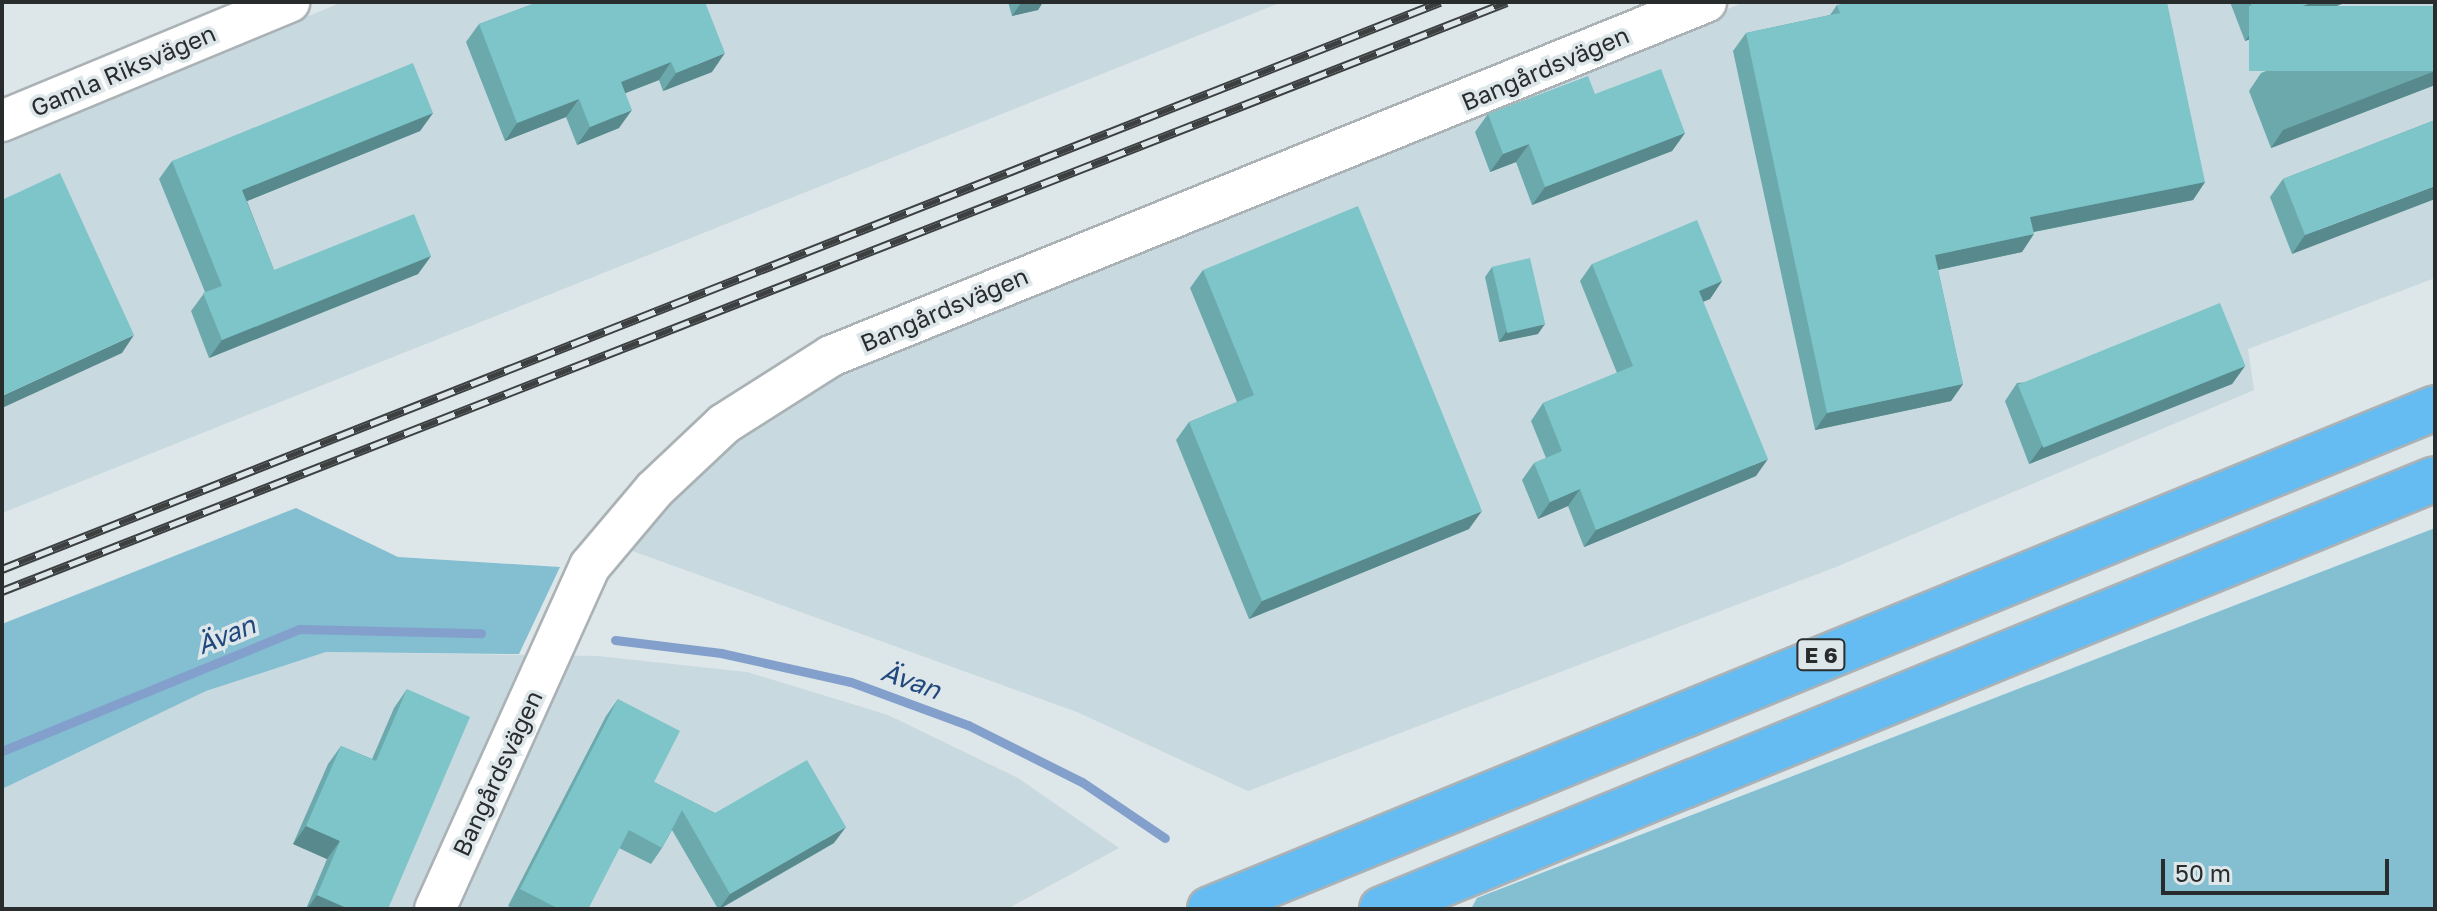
<!DOCTYPE html>
<html>
<head>
<meta charset="utf-8">
<style>
  body { margin:0 }
  #map { position:relative; width:2437px; height:911px; overflow:hidden; background:#dde6e9; font-family:"Golos Text",sans-serif }
  div>[style] { position:absolute }
  .built>* { inset:0; background:#c8d9df }
  .green>* { inset:0; background:#83bed1 }
  .stream>* { height:9px; margin:-4.5px; padding:0 4.5px; transform-origin:4.5px; border-radius:4.5px; background:#82a0cb }
  .roads { filter:drop-shadow(2px 0 #aab2b5) drop-shadow(-2px 0 #aab2b5) drop-shadow(0 2px #aab2b5) drop-shadow(0 -2px #aab2b5) }
  .minor>* { height:40px; margin:-20px; padding:0 20px; transform-origin:20px; border-radius:20px; background:#fff }
  .highway>* { height:44px; margin:-22px; padding:0 22px; transform-origin:22px; border-radius:22px; background:#64bcf3 }
  .rail>* { height:9px; margin-top:-4.5px; transform-origin:0; background:repeating-linear-gradient(90deg,#dde6e9 0 18px,#3c4041 0 36px); box-sizing:border-box; border-block:2px solid #3c4041 }
  .wall>* { inset:0; background:#6ca9ad }
  .shaded-wall>* { inset:0; background:#588a8d }
  .building>* { inset:0; background:#7dc5c9; transform-origin:0 0 }
  span { translate:-50% -50%; white-space:nowrap; text-align:center; line-height:1.15; -webkit-text-stroke:7px #dde6e9; paint-order:stroke }
  .shield-label span { padding:2px 6px; background:#dde6e9; border:2px solid; border-radius:6px; -webkit-text-stroke-width:0 }
  .shield-label { font-size:22px; color:#292c2d; font-weight:700 }
  .street-label { font-size:24px; color:#292c2d }
  .water-label { font-size:26px; color:#21487e; font-style:italic }
  .frame { position:absolute; inset:0; border:4px solid #292c2d; pointer-events:none }
  .scale { position:absolute; left:2161px; top:859px; width:228px; height:36px; box-sizing:border-box; border:4px solid #292c2d; border-top:0; padding-left:10px; font-size:24px; line-height:28px; white-space:nowrap; color:#292c2d; -webkit-text-stroke:6px #dde6e9; paint-order:stroke }
</style>
</head>
<body>
<div id="map">
  <div class="built">
    <i style="clip-path:polygon(343px 2px,1282px 2px,2px 513px,2px 141px)"></i>
    <i style="clip-path:polygon(1745px 2px,2435px 2px,2435px 278px,2248px 349px,2254px 390px,1836px 567px,1248px 791px,1077px 712px,627px 549px,727px 441px,798px 393px)"></i>
    <i style="clip-path:polygon(326px 652px,597px 656px,747px 672px,888px 715px,1018px 778px,1119px 848px,1007px 909px,2px 909px,2px 789px,206px 691px)"></i>
  </div>
  <div class="green">
    <i style="clip-path:polygon(296px 508px,398px 557px,560px 567px,519px 654px,326px 652px,206px 691px,2px 789px,2px 624px)"></i>
    <i style="clip-path:polygon(2435px 528px,2435px 909px,1471px 909px,1477px 898px)"></i>
  </div>
  <div class="stream">
    <i style="left:615px;top:640px;width:107px;rotate:7deg"></i>
    <i style="left:721px;top:653px;width:133px;rotate:12.6deg"></i>
    <i style="left:851px;top:682px;width:125px;rotate:20.2deg"></i>
    <i style="left:968px;top:725px;width:127px;rotate:26.6deg"></i>
    <i style="left:1082px;top:782px;width:100px;rotate:34deg"></i>
    <i style="left:2px;top:751px;width:321px;rotate:-22.3deg"></i>
    <i style="left:299px;top:629px;width:182px;rotate:1.3deg"></i>
  </div>
  <div class="roads">
    <div class="minor">
      <i style="left:2px;top:121px;width:311px;rotate:-22.5deg"></i>
      <i style="left:435px;top:909px;width:376px;rotate:-65.7deg"></i>
      <i style="left:590px;top:566px;width:99px;rotate:-49.9deg"></i>
      <i style="left:654px;top:490px;width:96px;rotate:-43.3deg"></i>
      <i style="left:724px;top:424px;width:127px;rotate:-32.4deg"></i>
      <i style="left:831px;top:356px;width:944px;rotate:-22.03deg"></i>
    </div>
    <div class="highway">
      <i style="left:1210px;top:909px;width:1323px;rotate:-22.24deg"></i>
      <i style="left:1382px;top:909px;width:1137px;rotate:-22.21deg"></i>
    </div>
  </div>
  <div class="rail">
    <i style="left:2px;top:569px;width:1546px;rotate:-21.52deg"></i>
    <i style="left:2px;top:591px;width:1616px;rotate:-21.37deg"></i>
  </div>
  <div class="wall">
    <i style="clip-path:polygon(538px 2px,712px 72px,663px 91px,659px 80px,625px 93px,619px 128px,577px 145px,566px 117px,505px 141px,466px 42px,479px 24px)"></i>
    <i style="clip-path:polygon(1008px 2px,1043px 2px,1038px 10px,1012px 16px)"></i>
    <i style="clip-path:polygon(2230px 2px,2347px 2px,2245px 41px)"></i>
    <i style="clip-path:polygon(1837px 5px,2205px 182px,2193px 200px,2034px 232px,2022px 252px,1938px 270px,1963px 384px,1951px 401px,1815px 430px,1733px 51px,1746px 33px,1830px 15px)"></i>
    <i style="clip-path:polygon(2435px 6px,2435px 85px,2271px 148px,2249px 91px,2261px 73px)"></i>
    <i style="clip-path:polygon(1595px 94px,1685px 133px,1672px 151px,1532px 205px,1516px 162px,1490px 172px,1475px 132px,1488px 114px)"></i>
    <i style="clip-path:polygon(433px 113px,420px 131px,247px 201px,274px 270px,431px 256px,418px 274px,209px 358px,191px 311px,205px 292px,159px 179px,172px 161px)"></i>
    <i style="clip-path:polygon(2435px 120px,2292px 254px,2270px 197px,2283px 179px)"></i>
    <i style="clip-path:polygon(1592px 264px,1722px 281px,1710px 299px,1703px 302px,1756px 476px,1584px 547px,1568px 506px,1538px 519px,1522px 480px,1534px 463px,1546px 458px,1531px 421px,1543px 403px,1617px 373px,1580px 281px)"></i>
    <i style="clip-path:polygon(1492px 267px,1538px 334px,1499px 342px,1485px 277px)"></i>
    <i style="clip-path:polygon(1203px 270px,1469px 529px,1249px 619px,1176px 440px,1189px 422px,1237px 402px,1190px 288px)"></i>
    <i style="clip-path:polygon(2245px 366px,2232px 384px,2029px 464px,2005px 401px,2017px 383px)"></i>
    <i style="clip-path:polygon(407px 689px,388px 909px,306px 909px,327px 859px,293px 844px,328px 764px,341px 746px,372px 759px,394px 708px)"></i>
    <i style="clip-path:polygon(618px 699px,654px 782px,715px 813px,834px 843px,720px 909px,718px 909px,672px 830px,662px 848px,651px 864px,619px 848px,588px 909px,515px 909px,508px 906px,606px 716px)"></i>
  </div>
  <div class="shaded-wall">
    <i style="clip-path:polygon(1026px 2px,1043px 2px,1038px 10px,1012px 16px,1021px 3px)"></i>
    <i style="clip-path:polygon(2313px 2px,2347px 2px,2245px 41px,2258px 23px)"></i>
    <i style="clip-path:polygon(725px 53px,712px 72px,663px 91px,676px 73px)"></i>
    <i style="clip-path:polygon(671px 62px,659px 80px,608px 100px,621px 82px)"></i>
    <i style="clip-path:polygon(2435px 71px,2435px 85px,2271px 148px,2283px 130px)"></i>
    <i style="clip-path:polygon(579px 99px,566px 117px,505px 141px,517px 123px)"></i>
    <i style="clip-path:polygon(632px 110px,619px 128px,577px 145px,590px 127px)"></i>
    <i style="clip-path:polygon(433px 113px,420px 131px,230px 208px,242px 190px)"></i>
    <i style="clip-path:polygon(1685px 133px,1672px 151px,1532px 205px,1545px 187px)"></i>
    <i style="clip-path:polygon(1529px 144px,1516px 162px,1490px 172px,1503px 154px)"></i>
    <i style="clip-path:polygon(2205px 182px,2193px 200px,2018px 235px,2030px 217px)"></i>
    <i style="clip-path:polygon(2435px 186px,2435px 199px,2292px 254px,2305px 235px)"></i>
    <i style="clip-path:polygon(2034px 234px,2022px 252px,1923px 273px,1935px 255px)"></i>
    <i style="clip-path:polygon(431px 256px,418px 274px,209px 358px,222px 340px)"></i>
    <i style="clip-path:polygon(1722px 281px,1710px 299px,1687px 308px,1699px 291px)"></i>
    <i style="clip-path:polygon(1545px 324px,1538px 334px,1499px 342px,1506px 332px)"></i>
    <i style="clip-path:polygon(134px 335px,122px 353px,2px 408px,2px 396px)"></i>
    <i style="clip-path:polygon(2245px 366px,2232px 384px,2029px 464px,2042px 446px)"></i>
    <i style="clip-path:polygon(1963px 384px,1951px 401px,1815px 430px,1827px 413px)"></i>
    <i style="clip-path:polygon(1768px 459px,1756px 476px,1584px 547px,1596px 530px)"></i>
    <i style="clip-path:polygon(1580px 489px,1568px 506px,1538px 519px,1550px 502px)"></i>
    <i style="clip-path:polygon(1482px 511px,1469px 529px,1249px 619px,1262px 601px)"></i>
    <i style="clip-path:polygon(306px 826px,340px 841px,327px 859px,293px 844px)"></i>
    <i style="clip-path:polygon(846px 827px,834px 843px,719px 909px,730px 894px)"></i>
    <i style="clip-path:polygon(317px 895px,349px 909px,307px 909px)"></i>
  </div>
  <div class="building">
    <i style="clip-path:polygon(538px 2px,705px 2px,725px 53px,676px 73px,671px 62px,621px 82px,632px 110px,590px 127px,579px 99px,517px 123px,479px 24px)"></i>
    <i style="clip-path:polygon(1851px 2px,2167px 2px,2205px 182px,2030px 217px,2034px 234px,1935px 255px,1963px 384px,1827px 413px,1746px 33px,1840px 13px,1837px 5px)"></i>
    <i style="clip-path:polygon(2250px 2px,2313px 2px,2258px 23px)"></i>
    <i style="left:2435px;top:6px;width:65px;height:186px;rotate:90deg"></i>
    <i style="clip-path:polygon(413px 63px,433px 113px,242px 190px,274px 270px,414px 214px,431px 256px,222px 340px,203px 293px,222px 286px,172px 161px)"></i>
    <i style="clip-path:polygon(1661px 69px,1685px 133px,1545px 187px,1529px 144px,1503px 154px,1488px 114px,1588px 76px,1595px 94px)"></i>
    <i style="clip-path:polygon(2435px 120px,2435px 186px,2305px 235px,2283px 179px)"></i>
    <i style="clip-path:polygon(60px 173px,134px 335px,2px 396px,2px 200px)"></i>
    <i style="clip-path:polygon(1358px 206px,1482px 511px,1262px 601px,1189px 422px,1254px 395px,1203px 270px)"></i>
    <i style="clip-path:polygon(1697px 220px,1722px 281px,1699px 291px,1768px 459px,1596px 530px,1580px 489px,1550px 502px,1534px 463px,1562px 451px,1543px 403px,1633px 366px,1592px 264px)"></i>
    <i style="left:1530px;top:258px;width:68px;height:39px;rotate:77deg"></i>
    <i style="left:2220px;top:303px;width:68px;height:218px;rotate:68deg"></i>
    <i style="clip-path:polygon(407px 689px,470px 717px,388px 909px,349px 909px,317px 895px,340px 841px,306px 826px,341px 746px,376px 761px)"></i>
    <i style="clip-path:polygon(618px 699px,680px 731px,654px 782px,715px 813px,807px 760px,846px 827px,730px 894px,682px 810px,662px 848px,629px 830px,588px 909px,559px 909px,520px 889px)"></i>
  </div>
  <div class="shield-label">
    <span style="left:1821px;top:655px">E 6</span>
  </div>
  <div class="street-label">
    <span style="left:1545px;top:68px;rotate:-23deg">Bangårdsvägen</span>
    <span style="left:123px;top:70px;rotate:-23deg">Gamla Riksvägen</span>
    <span style="left:944px;top:309px;rotate:-23deg">Bangårdsvägen</span>
    <span style="left:497px;top:773px;rotate:-65deg">Bangårdsvägen</span>
  </div>
  <div class="water-label">
    <span style="left:226px;top:635px;rotate:-22deg">Ävan</span>
    <span style="left:911px;top:681px;rotate:20deg">Ävan</span>
  </div>
  <div class="frame"></div>
  <div class="scale">50 m</div>
</div>
</body>
</html>
